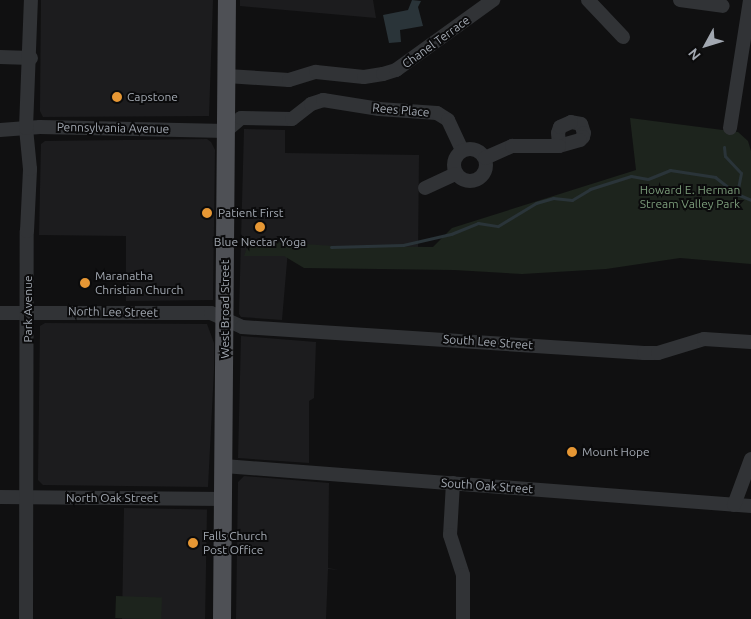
<!DOCTYPE html>
<html>
<head>
<meta charset="utf-8">
<style>
  body { margin:0 }
  #map { position:relative; width:751px; height:619px; overflow:hidden; background:#101011; font-family:Ubuntu,sans-serif }
  div>[style] { position:absolute }
  .built>* { inset:0; background:#1c1c1e; transform-origin:0 0 }
  .green>* { inset:0; background:#1d241d; transform-origin:0 0 }
  .water>* { inset:0; background:#2a3439 }
  .stream>* { height:3px; margin:-1.5px; padding:0 1.5px; transform-origin:1.5px; border-radius:1.5px; background:#2a3439 }
  .minor>* { height:14px; margin:-7px; padding:0 7px; transform-origin:7px; border-radius:7px; background:#313336 }
  .minor>.ring { margin:-7px; padding:0; box-sizing:content-box; background:none; border:14px solid #313336; border-radius:50% }
  .major>* { height:18px; margin:-9px; padding:0 9px; transform-origin:9px; border-radius:9px; background:#4e5055 }
  .dots>* { width:14px; height:14px; translate:-50% -50%; box-sizing:border-box; border:2px solid #0b0b0c; border-radius:50% }
  span { translate:-50% -50%; white-space:nowrap; text-align:center; line-height:1.15; -webkit-text-stroke:4px #0b0b0c; paint-order:stroke }
  .street-label { font-size:12px; color:#a2a8b1 }
  .poi-label { font-size:12px; color:#a2a8b1 }
  .left { translate:0 -50%; text-align:left }
  .park-label { font-size:12px; color:#7b9c7a }
  .north { position:absolute; left:681px; top:20px; width:50px; height:50px; -webkit-text-stroke:4px #0b0b0c; paint-order:stroke; rotate:231deg; font-size:14px; font-weight:700; line-height:20px; text-align:center; color:#a2a8b1 }
  .north::after { content:''; display:block; margin:auto; width:18px; height:22px; background:#a2a8b1; clip-path:polygon(50% 0,100% 100%,50% 72%,0 100%) }
</style>
</head>
<body>
<div id="map">
  <div class="built">
    <i style="clip-path:polygon(41px 0,213px 0,209px 116px,43px 117px,40px 111px)"></i>
    <i style="clip-path:polygon(240px 0,373px 0,376px 18px,240px 6px)"></i>
    <i style="clip-path:polygon(244px 129px,285px 130px,285px 153px,419px 155px,418px 255px,288px 250px,282px 320px,241px 317px,239px 314px)"></i>
    <i style="clip-path:polygon(207px 139px,211px 142px,215px 150px,213px 300px,126px 301px,126px 236px,39px 235px,41px 144px,45px 141px)"></i>
    <i style="clip-path:polygon(45px 323px,207px 324px,214px 343px,214px 370px,208px 487px,43px 485px,38px 480px,40px 326px)"></i>
    <i style="clip-path:polygon(241px 336px,316px 342px,314px 398px,309px 401px,309px 463px,238px 458px)"></i>
    <i style="clip-path:polygon(244px 476px,329px 483px,328px 568px,339px 570px,328px 569px,326px 619px,236px 619px,238px 482px)"></i>
    <i style="left:124px;top:508px;width:83px;height:111px;rotate:1deg"></i>
  </div>
  <div class="green">
    <i style="clip-path:polygon(630px 118px,738px 132px,748px 141px,751px 151px,751px 264px,680px 258px,606px 269px,522px 274px,454px 270px,304px 268px,284px 256px,244px 256px,247px 248px,243px 240px,334px 246px,433px 247px,452px 228px,636px 170px)"></i>
    <i style="left:116px;top:596px;width:46px;height:22px;rotate:2deg"></i>
  </div>
  <div class="water">
    <i style="clip-path:polygon(412px 0,421px 1px,418px 7px,423px 26px,400px 30px,401px 42px,389px 43px,383px 15px,408px 10px)"></i>
  </div>
  <div class="stream">
    <i style="left:724px;top:147px;width:9px;rotate:84deg"></i>
    <i style="left:725px;top:156px;width:23px;rotate:47deg"></i>
    <i style="left:741px;top:173px;width:21px;rotate:101deg"></i>
    <i style="left:331px;top:247px;width:72px;rotate:-1.6deg"></i>
    <i style="left:403px;top:245px;width:49px;rotate:-12.9deg"></i>
    <i style="left:451px;top:234px;width:29px;rotate:-22deg"></i>
    <i style="left:478px;top:223px;width:20px;rotate:9deg"></i>
    <i style="left:498px;top:226px;width:44px;rotate:-31.2deg"></i>
    <i style="left:536px;top:203px;width:18px;rotate:-16deg"></i>
    <i style="left:553px;top:198px;width:19px;rotate:6deg"></i>
    <i style="left:572px;top:200px;width:21px;rotate:-31deg"></i>
    <i style="left:590px;top:189px;width:43px;rotate:-17.6deg"></i>
    <i style="left:631px;top:176px;width:17px;rotate:10deg"></i>
    <i style="left:648px;top:179px;width:24px;rotate:-22deg"></i>
    <i style="left:670px;top:170px;width:46px;rotate:8.8deg"></i>
    <i style="left:715px;top:177px;width:28px;rotate:38deg"></i>
    <i style="left:737px;top:194px;width:15px;rotate:23deg"></i>
  </div>
  <div class="minor">
    <i style="left:588px;top:0;width:51px;rotate:46.6deg"></i>
    <i style="left:680px;top:0;width:43px;rotate:7.9deg"></i>
    <i style="left:0;top:57px;width:31px;rotate:2deg"></i>
    <i style="left:227px;top:76px;width:62px;rotate:3.7deg"></i>
    <i style="left:289px;top:80px;width:28px;rotate:-17deg"></i>
    <i style="left:316px;top:72px;width:48px;rotate:5.9deg"></i>
    <i style="left:364px;top:77px;width:19px;rotate:-9deg"></i>
    <i style="left:383px;top:74px;width:14px;rotate:-17deg"></i>
    <i style="left:396px;top:70px;width:120px;rotate:-35.8deg"></i>
    <i style="left:571px;top:122px;width:10px;rotate:11deg"></i>
    <i style="left:581px;top:124px;width:9px;rotate:72deg"></i>
    <i style="left:584px;top:133px;width:4px;rotate:104deg"></i>
    <i style="left:583px;top:137px;width:4px;rotate:135deg"></i>
    <i style="left:580px;top:140px;width:22px;rotate:164deg"></i>
    <i style="left:559px;top:146px;width:13px;rotate:-94deg"></i>
    <i style="left:558px;top:133px;width:6px;rotate:-72deg"></i>
    <i style="left:560px;top:127px;width:12px;rotate:-24deg"></i>
    <i style="left:730px;top:128px;width:130px;rotate:-81.1deg"></i>
    <i style="left:0;top:130px;width:40px;rotate:-4.3deg"></i>
    <i style="left:40px;top:127px;width:186px;rotate:1.2deg"></i>
    <i style="left:226px;top:131px;width:20px;rotate:-41deg"></i>
    <i style="left:241px;top:118px;width:51px;rotate:1.1deg"></i>
    <i style="left:292px;top:119px;width:24px;rotate:-38deg"></i>
    <i style="left:311px;top:104px;width:13px;rotate:-18deg"></i>
    <i style="left:323px;top:100px;width:57px;rotate:9.1deg"></i>
    <i style="left:379px;top:109px;width:58px;rotate:3.9deg"></i>
    <i style="left:437px;top:113px;width:13px;rotate:32deg"></i>
    <i style="left:448px;top:120px;width:33px;rotate:65deg"></i>
    <i class="ring" style="left:454px;top:149px;width:18px;height:18px"></i>
    <i style="left:485px;top:158px;width:30px;rotate:-24deg"></i>
    <i style="left:512px;top:146px;width:47px"></i>
    <i style="left:425px;top:188px;width:33px;rotate:-25deg"></i>
    <i style="left:0;top:313px;width:211px"></i>
    <i style="left:211px;top:313px;width:34px;rotate:24deg"></i>
    <i style="left:242px;top:327px;width:403px;rotate:3.7deg"></i>
    <i style="left:644px;top:353px;width:14px"></i>
    <i style="left:658px;top:353px;width:48px;rotate:-16.9deg"></i>
    <i style="left:704px;top:339px;width:47px;rotate:3.7deg"></i>
    <i style="left:224px;top:466px;width:529px;rotate:4.34deg"></i>
    <i style="left:453px;top:483px;width:52px;rotate:93.3deg"></i>
    <i style="left:450px;top:535px;width:42px;rotate:72deg"></i>
    <i style="left:463px;top:575px;width:44px;rotate:90deg"></i>
    <i style="left:0;top:497px;width:224px;rotate:0.5deg"></i>
    <i style="left:734px;top:505px;width:49px;rotate:-69.7deg"></i>
    <i style="left:26px;top:619px;width:388px;rotate:-89.9deg"></i>
    <i style="left:27px;top:231px;width:62px;rotate:-87.2deg"></i>
    <i style="left:30px;top:169px;width:41px;rotate:-95.6deg"></i>
    <i style="left:26px;top:128px;width:128px;rotate:-87.8deg"></i>
  </div>
  <div class="major">
    <i style="left:222px;top:619px;width:619px;rotate:-89.54deg"></i>
  </div>
  <div class="dots">
    <i style="left:117px;top:97px;background:#e69734"></i>
    <i style="left:207px;top:213px;background:#e69734"></i>
    <i style="left:260px;top:227px;background:#e69734"></i>
    <i style="left:85px;top:283px;background:#e69734"></i>
    <i style="left:572px;top:452px;background:#e69734"></i>
    <i style="left:193px;top:543px;background:#e69734"></i>
  </div>
  <div class="street-label">
    <span style="left:436px;top:42px;rotate:-36deg">Chanel Terrace</span>
    <span style="left:401px;top:110px;rotate:5deg">Rees Place</span>
    <span style="left:113px;top:128px;rotate:1deg">Pennsylvania Avenue</span>
    <span style="left:28px;top:309px;rotate:-90deg">Park Avenue</span>
    <span style="left:225px;top:309px;rotate:-90deg">West Broad Street</span>
    <span style="left:113px;top:312px;rotate:1deg">North Lee Street</span>
    <span style="left:488px;top:342px;rotate:4deg">South Lee Street</span>
    <span style="left:487px;top:486px;rotate:4deg">South Oak Street</span>
    <span style="left:112px;top:498px">North Oak Street</span>
  </div>
  <div class="poi-label">
    <span class="left" style="left:127px;top:97px">Capstone</span>
    <span class="left" style="left:218px;top:213px">Patient First</span>
    <span style="left:260px;top:242px">Blue Nectar Yoga</span>
    <span class="left" style="left:95px;top:283px">Maranatha<br>Christian Church</span>
    <span class="left" style="left:582px;top:452px">Mount Hope</span>
    <span class="left" style="left:203px;top:543px">Falls Church<br>Post Office</span>
  </div>
  <div class="park-label">
    <span style="left:690px;top:197px">Howard E. Herman<br>Stream Valley Park</span>
  </div>
  <div class="north">N</div>
</div>
</body>
</html>
